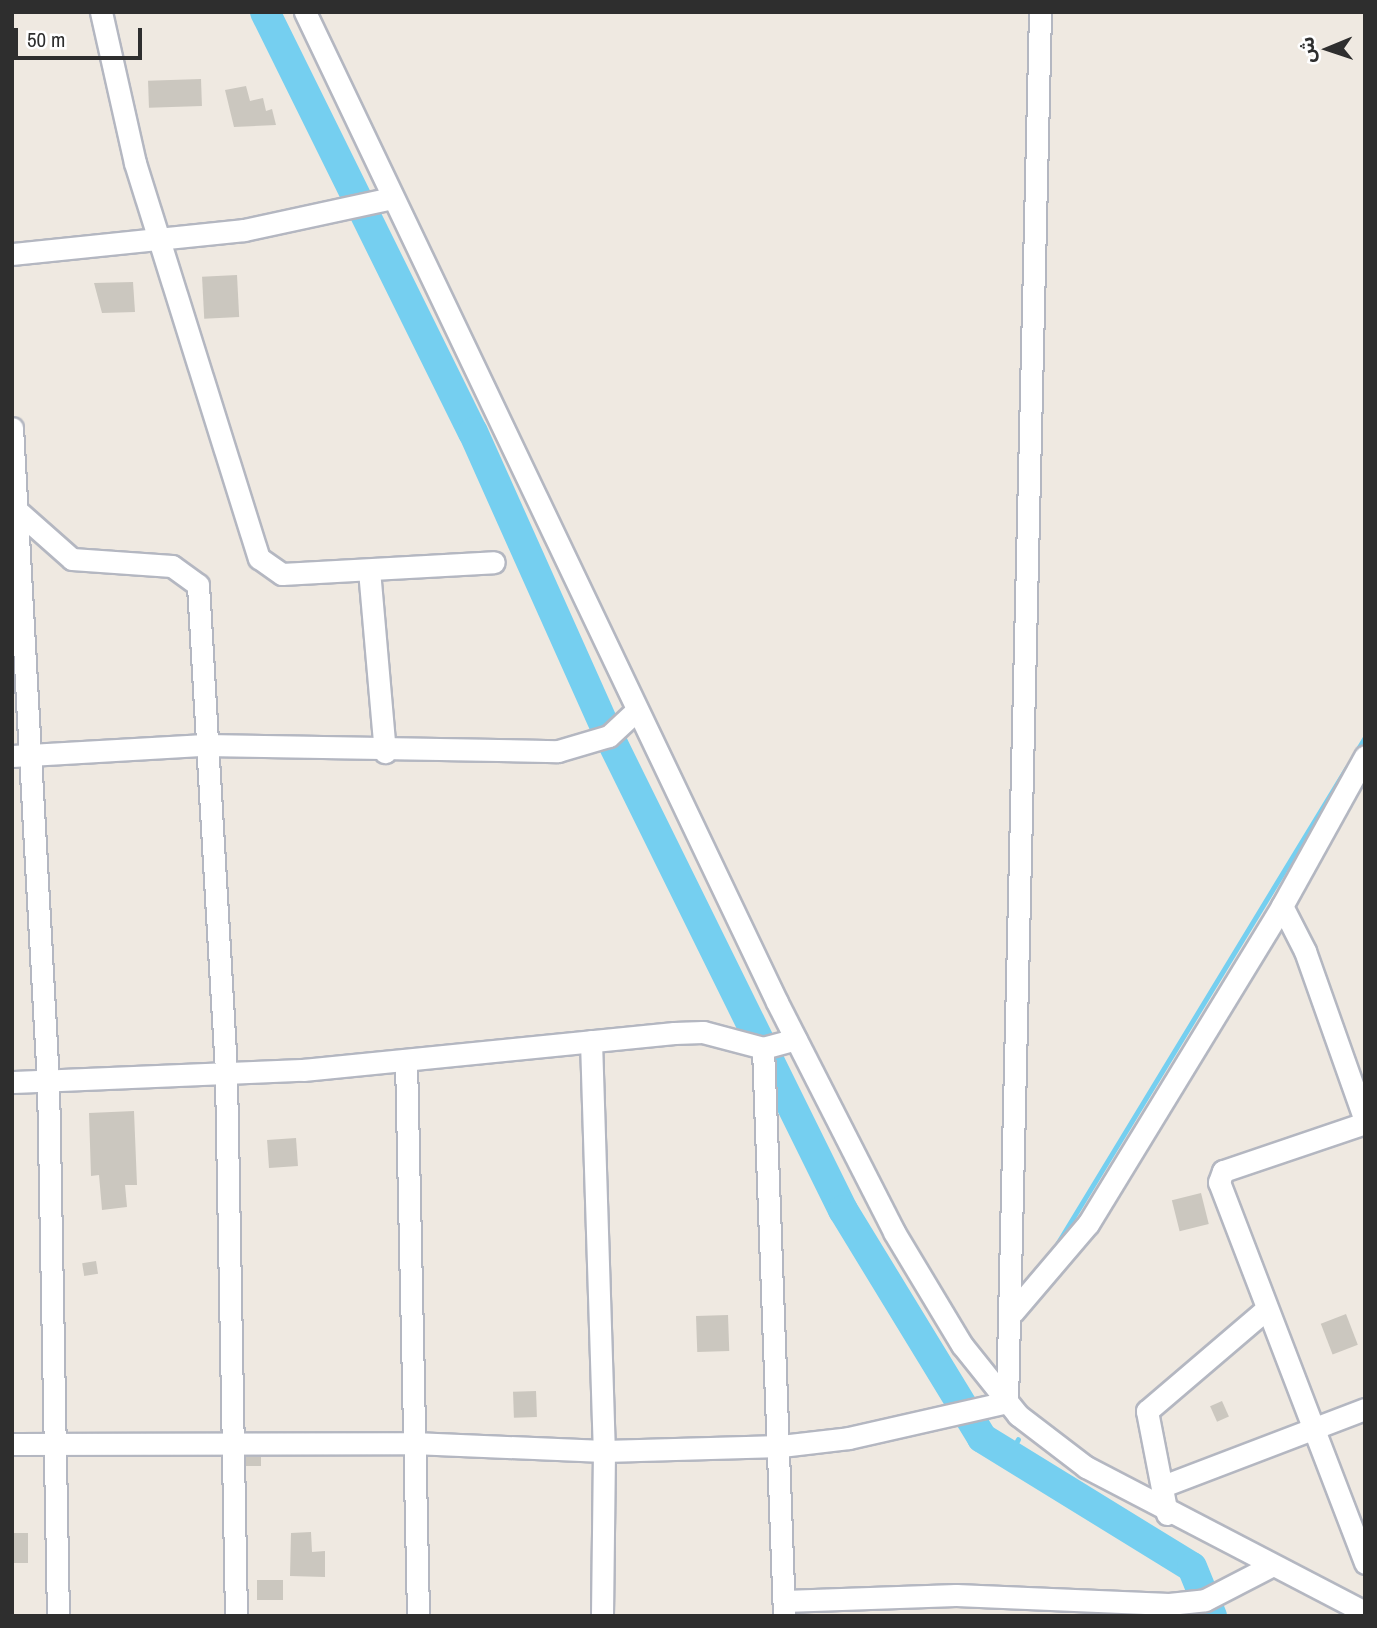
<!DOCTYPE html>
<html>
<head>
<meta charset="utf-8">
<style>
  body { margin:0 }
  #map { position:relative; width:1377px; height:1628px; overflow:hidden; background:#efe9e1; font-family:"Archivo Narrow","Noto Sans Arabic",sans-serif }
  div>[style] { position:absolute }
  .stream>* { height:5px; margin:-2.5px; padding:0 2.5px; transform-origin:2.5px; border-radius:2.5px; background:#75cff0 }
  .river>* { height:30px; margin:-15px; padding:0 15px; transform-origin:15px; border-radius:15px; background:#75cff0 }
  .building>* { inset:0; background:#cbc7bf; transform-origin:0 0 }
  .roads { filter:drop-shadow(2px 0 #b4b7c1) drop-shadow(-2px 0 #b4b7c1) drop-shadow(0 2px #b4b7c1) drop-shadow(0 -2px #b4b7c1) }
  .minor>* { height:21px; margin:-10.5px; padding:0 10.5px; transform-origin:10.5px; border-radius:10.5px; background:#fff }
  span { translate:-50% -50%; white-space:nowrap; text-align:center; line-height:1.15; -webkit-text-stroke:5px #fff; paint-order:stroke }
  .frame { position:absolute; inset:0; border:14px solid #2e2e2e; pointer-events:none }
  .north { position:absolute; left:1293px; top:14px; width:70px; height:70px; -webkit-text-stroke:5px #fff; paint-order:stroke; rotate:268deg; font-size:19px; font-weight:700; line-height:28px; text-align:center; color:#2e2e2e }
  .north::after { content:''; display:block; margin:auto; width:24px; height:32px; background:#2e2e2e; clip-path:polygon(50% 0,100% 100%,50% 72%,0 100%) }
  .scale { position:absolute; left:14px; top:28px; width:128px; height:32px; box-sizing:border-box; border:4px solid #2e2e2e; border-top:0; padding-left:9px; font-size:21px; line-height:24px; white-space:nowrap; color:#2e2e2e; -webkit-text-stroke:5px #fff; paint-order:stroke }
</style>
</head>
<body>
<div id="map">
  <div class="stream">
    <i style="left:1356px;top:752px;width:17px;rotate:-59deg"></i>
    <i style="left:1054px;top:1249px;width:564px;rotate:-58.71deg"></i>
    <i style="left:1009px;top:1456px;width:19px;rotate:-62deg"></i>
  </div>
  <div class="river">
    <i style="left:265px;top:12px;width:469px;rotate:63.7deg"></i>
    <i style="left:473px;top:432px;width:333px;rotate:65.9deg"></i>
    <i style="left:609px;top:736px;width:529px;rotate:63.73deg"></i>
    <i style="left:843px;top:1210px;width:267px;rotate:58.6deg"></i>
    <i style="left:982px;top:1438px;width:246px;rotate:31.6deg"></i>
    <i style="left:1192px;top:1567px;width:53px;rotate:67.8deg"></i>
  </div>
  <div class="building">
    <i style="left:201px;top:79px;width:27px;height:53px;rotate:88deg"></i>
    <i style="clip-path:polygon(246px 86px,250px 101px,263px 98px,266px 111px,272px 109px,276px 125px,234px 127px,225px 90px)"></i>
    <i style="left:237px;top:275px;width:42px;height:35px;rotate:87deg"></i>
    <i style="clip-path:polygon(133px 282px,135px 312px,102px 313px,94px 283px)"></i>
    <i style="clip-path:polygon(134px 1111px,137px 1185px,125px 1185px,127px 1207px,102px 1210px,99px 1175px,91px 1176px,89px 1113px)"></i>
    <i style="left:296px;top:1138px;width:28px;height:29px;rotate:86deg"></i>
    <i style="left:1201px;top:1193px;width:32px;height:30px;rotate:76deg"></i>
    <i style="left:96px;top:1261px;width:13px;height:14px;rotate:81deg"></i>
    <i style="left:1346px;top:1314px;width:33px;height:27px;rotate:69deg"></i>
    <i style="left:728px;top:1315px;width:36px;height:32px;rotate:88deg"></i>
    <i style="left:536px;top:1391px;width:26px;height:23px;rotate:88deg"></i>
    <i style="left:1222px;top:1401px;width:17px;height:13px;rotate:66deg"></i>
    <i style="left:246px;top:1457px;width:15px;height:9px"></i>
    <i style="clip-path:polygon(311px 1532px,312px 1552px,325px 1551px,325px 1577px,290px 1576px,291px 1533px)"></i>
    <i style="left:12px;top:1533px;width:16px;height:30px"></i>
    <i style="left:283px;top:1580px;width:20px;height:26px;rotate:90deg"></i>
  </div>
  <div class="roads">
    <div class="minor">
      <i style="left:101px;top:12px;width:155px;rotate:77.3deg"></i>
      <i style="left:135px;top:163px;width:414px;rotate:72.6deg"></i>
      <i style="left:259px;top:558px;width:28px;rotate:35deg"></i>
      <i style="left:282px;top:574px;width:212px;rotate:-3.2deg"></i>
      <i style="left:305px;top:12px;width:1097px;rotate:64.51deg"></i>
      <i style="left:777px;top:1002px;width:258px;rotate:63deg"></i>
      <i style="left:894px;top:1232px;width:132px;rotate:59deg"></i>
      <i style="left:962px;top:1345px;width:90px;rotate:51.3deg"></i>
      <i style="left:1018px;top:1415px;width:86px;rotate:37.4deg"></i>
      <i style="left:1086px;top:1467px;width:314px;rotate:27.5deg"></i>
      <i style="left:12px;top:254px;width:233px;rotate:-5.9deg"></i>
      <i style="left:244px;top:230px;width:151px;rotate:-12.2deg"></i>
      <i style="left:12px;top:428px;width:655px;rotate:86.85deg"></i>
      <i style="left:48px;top:1082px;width:534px;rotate:88.93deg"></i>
      <i style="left:12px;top:506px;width:80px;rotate:41.5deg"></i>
      <i style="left:72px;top:559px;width:100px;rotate:4deg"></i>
      <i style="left:172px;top:566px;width:32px;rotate:36deg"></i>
      <i style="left:198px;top:585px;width:492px;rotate:86.7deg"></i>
      <i style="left:226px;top:1076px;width:540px;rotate:88.94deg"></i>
      <i style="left:369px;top:570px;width:183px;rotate:85deg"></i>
      <i style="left:12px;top:756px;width:193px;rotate:-3.3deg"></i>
      <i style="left:205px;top:745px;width:353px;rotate:1deg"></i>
      <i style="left:558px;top:751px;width:53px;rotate:-16.4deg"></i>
      <i style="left:609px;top:736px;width:37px;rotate:-43deg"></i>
      <i style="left:1282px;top:906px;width:51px;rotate:62.9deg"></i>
      <i style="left:1305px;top:951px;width:179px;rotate:70.5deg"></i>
      <i style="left:591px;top:1041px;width:410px;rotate:88.2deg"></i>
      <i style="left:604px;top:1451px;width:165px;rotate:90.7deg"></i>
      <i style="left:763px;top:1048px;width:568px;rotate:87.88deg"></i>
      <i style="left:406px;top:1060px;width:556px;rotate:88.76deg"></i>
      <i style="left:12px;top:1082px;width:291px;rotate:-2.4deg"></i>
      <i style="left:303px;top:1070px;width:373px;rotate:-5.7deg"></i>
      <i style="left:674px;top:1033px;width:29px;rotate:-2deg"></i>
      <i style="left:703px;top:1032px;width:62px;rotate:14.9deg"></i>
      <i style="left:763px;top:1048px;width:34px;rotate:-15deg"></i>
      <i style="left:1365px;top:1123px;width:150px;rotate:161.3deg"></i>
      <i style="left:1223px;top:1171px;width:12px;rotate:110deg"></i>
      <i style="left:1219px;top:1182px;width:408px;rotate:69deg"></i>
      <i style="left:1013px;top:1312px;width:116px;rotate:-49.6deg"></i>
      <i style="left:1088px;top:1224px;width:373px;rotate:-58.6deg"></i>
      <i style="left:1282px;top:906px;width:171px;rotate:-61deg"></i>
      <i style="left:12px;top:1444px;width:401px;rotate:-0.1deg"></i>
      <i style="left:413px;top:1443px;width:191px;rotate:2.4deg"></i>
      <i style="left:604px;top:1451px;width:177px;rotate:-1.6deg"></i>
      <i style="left:781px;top:1446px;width:68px;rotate:-6.7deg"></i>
      <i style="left:849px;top:1438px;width:162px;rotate:-12.8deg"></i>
      <i style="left:1007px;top:1402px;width:1390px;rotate:-88.64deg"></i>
      <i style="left:1163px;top:1486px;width:216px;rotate:-20.9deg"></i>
      <i style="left:1167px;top:1514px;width:105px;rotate:-101deg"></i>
      <i style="left:1147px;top:1411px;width:154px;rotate:-40.5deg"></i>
      <i style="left:784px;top:1601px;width:172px;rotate:-2deg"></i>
      <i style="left:956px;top:1595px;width:213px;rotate:2.4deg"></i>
      <i style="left:1169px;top:1604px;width:36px;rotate:-6deg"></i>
      <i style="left:1205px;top:1600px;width:72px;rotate:-27.3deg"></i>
    </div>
  </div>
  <div class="frame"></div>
  <div class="north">ش</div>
  <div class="scale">50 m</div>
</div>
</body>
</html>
